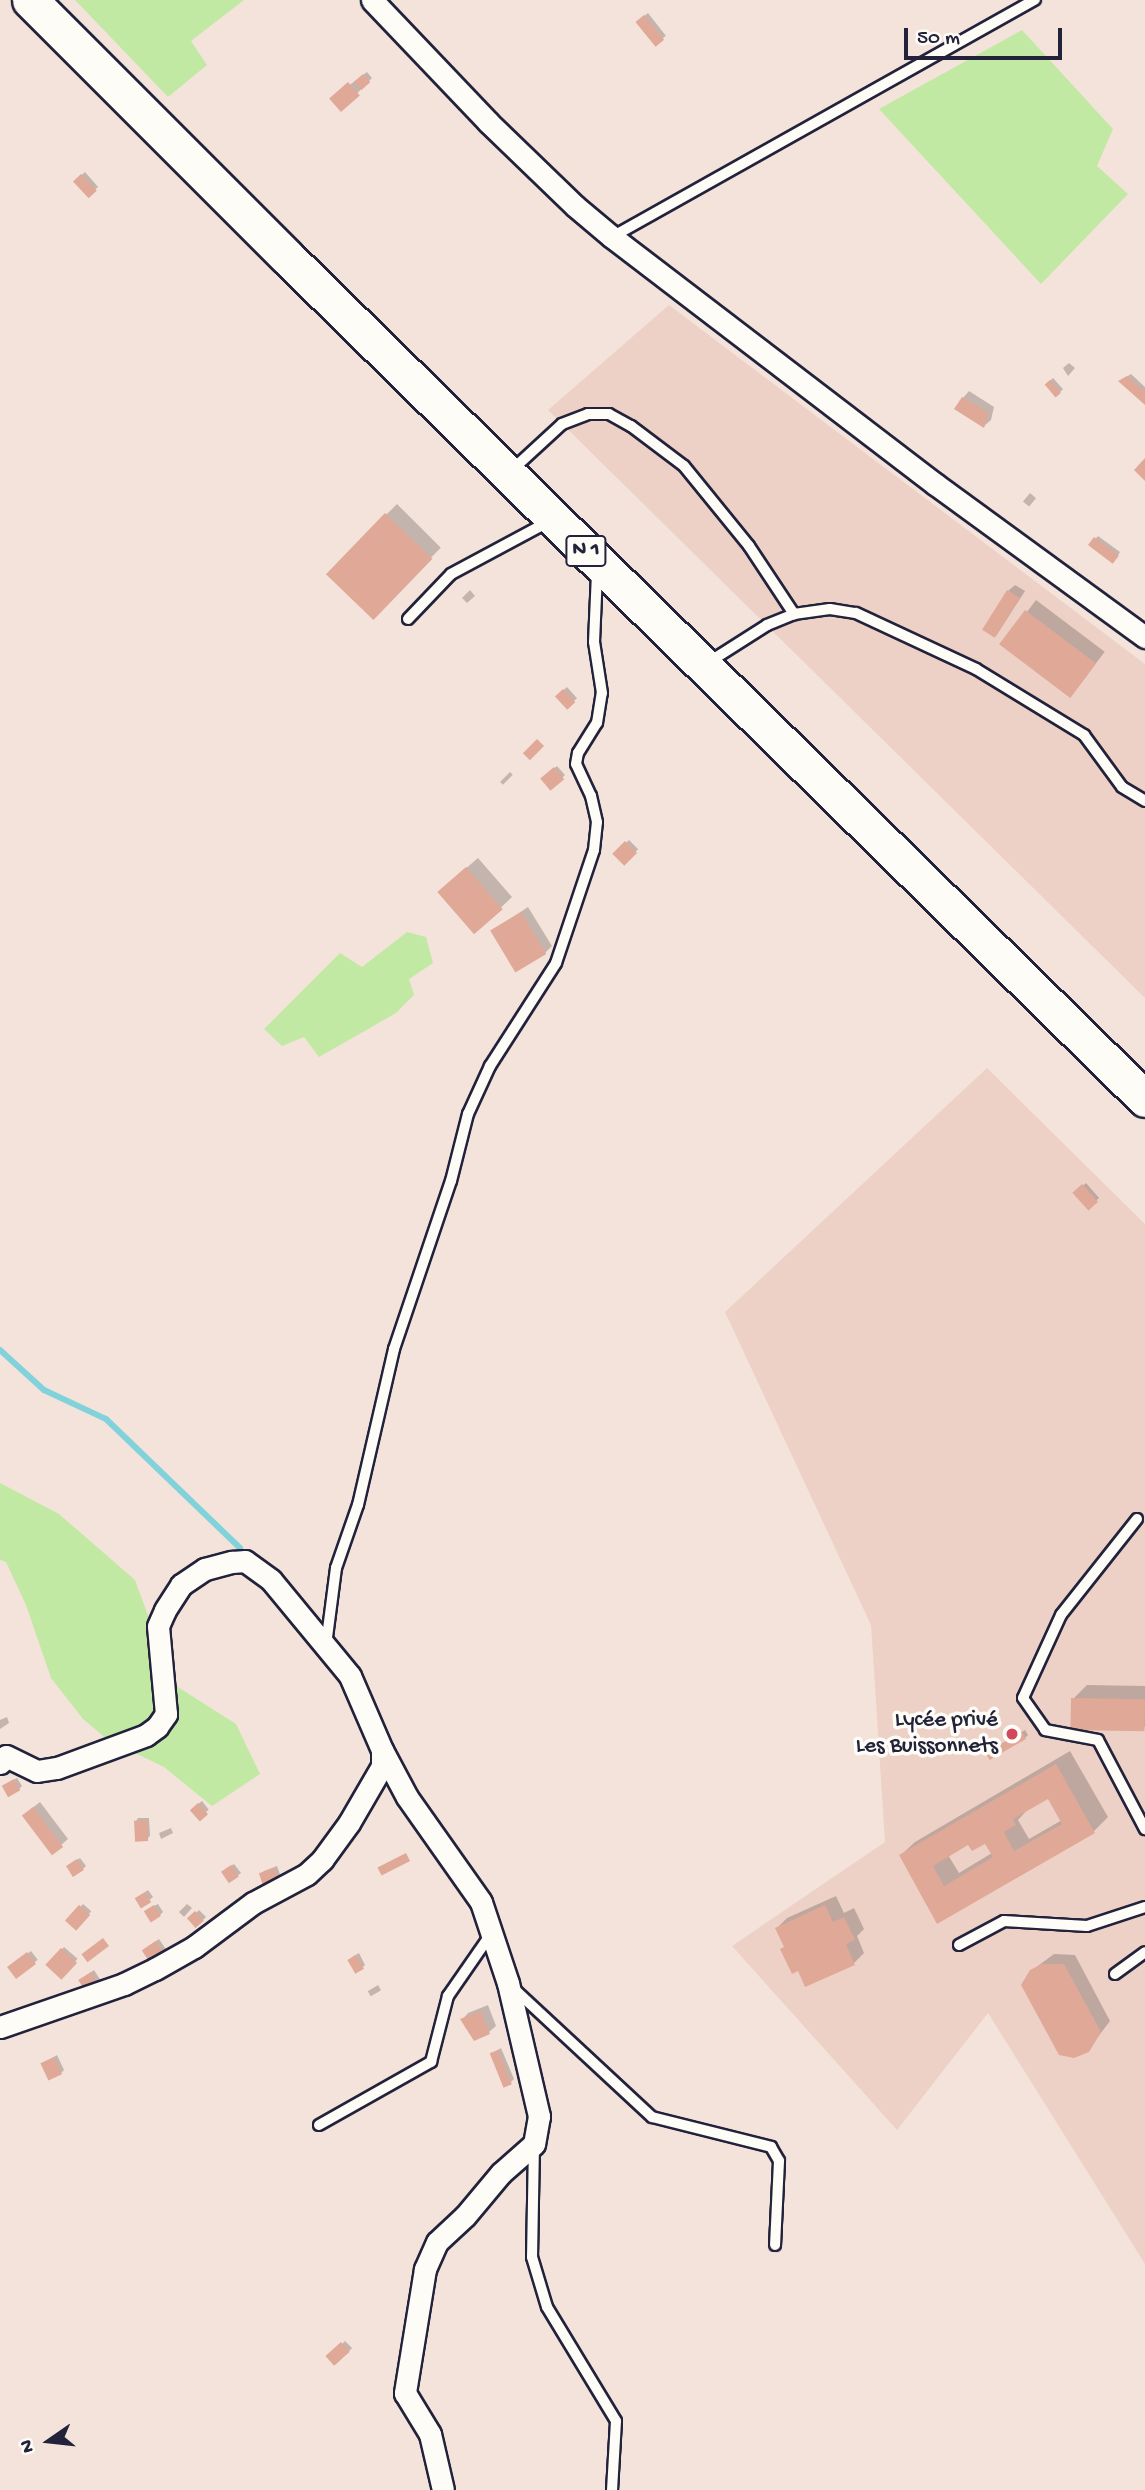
<!DOCTYPE html>
<html>
<head>
<meta charset="utf-8">
<style>
  body { margin:0 }
  #map { position:relative; width:1145px; height:2490px; overflow:hidden; background:#f4e3da; font-family:"Gochi Hand",sans-serif }
  div>[style] { position:absolute }
  .built>* { inset:0; background:#eed1c6 }
  .green>* { inset:0; background:#c2e9a3 }
  .shadow>* { inset:0; background:#0003; transform-origin:0 0 }
  .stream>* { height:6px; margin:-3px; padding:0 3px; transform-origin:3px; border-radius:3px; background:#82d2dc }
  .building>* { inset:0; background:#e0a897; transform-origin:0 0 }
  .roads { filter:drop-shadow(2px 0 #22223b) drop-shadow(-2px 0 #22223b) drop-shadow(0 2px #22223b) drop-shadow(0 -2px #22223b) }
  .service>* { height:10px; margin:-5px; padding:0 5px; transform-origin:5px; border-radius:5px; background:#fdfcf7 }
  .minor>* { height:21px; margin:-10.5px; padding:0 10.5px; transform-origin:10.5px; border-radius:10.5px; background:#fdfcf7 }
  .trunk>* { height:35px; margin:-17.5px; padding:0 17.5px; transform-origin:17.5px; border-radius:17.5px; background:#fdfcf7 }
  .dots>* { width:19px; height:19px; translate:-50% -50%; box-sizing:border-box; border:4px solid #fdfcf7; border-radius:50% }
  span { translate:-50% -50%; white-space:nowrap; text-align:center; line-height:1.15; -webkit-text-stroke:7px #fdfcf7; paint-order:stroke }
  .shield-label span { padding:2px 5px; background:#fdfcf7; border:2px solid; border-radius:5px; -webkit-text-stroke-width:0 }
  .shield-label { font-size:21px; color:#22223b; font-weight:700 }
  .poi-label { font-size:23px; color:#22223b }
  .right { translate:-100% -50%; text-align:right }
  .north { position:absolute; left:14px; top:2406px; width:70px; height:70px; -webkit-text-stroke:5px #fdfcf7; paint-order:stroke; rotate:256deg; font-size:19px; font-weight:700; line-height:28px; text-align:center; color:#22223b }
  .north::after { content:''; display:block; margin:auto; width:24px; height:32px; background:#22223b; clip-path:polygon(50% 0,100% 100%,50% 72%,0 100%) }
  .scale { position:absolute; left:904px; top:28px; width:158px; height:32px; box-sizing:border-box; border:4px solid #22223b; border-top:0; padding-left:9px; font-size:21px; line-height:24px; white-space:nowrap; color:#22223b; -webkit-text-stroke:5px #fdfcf7; paint-order:stroke }
</style>
</head>
<body>
<div id="map">
  <div class="built">
    <i style="clip-path:polygon(669px 305px,1145px 664px,1145px 998px,548px 410px)"></i>
    <i style="clip-path:polygon(987px 1068px,1145px 1224px,1145px 2264px,988px 2013px,897px 2130px,732px 1946px,885px 1842px,871px 1625px,725px 1312px)"></i>
  </div>
  <div class="green">
    <i style="clip-path:polygon(75px 0,244px 0,191px 41px,207px 65px,168px 97px)"></i>
    <i style="clip-path:polygon(1022px 30px,1113px 129px,1097px 166px,1128px 194px,1041px 284px,879px 109px)"></i>
    <i style="clip-path:polygon(407px 932px,426px 937px,433px 963px,409px 979px,414px 995px,396px 1013px,319px 1057px,304px 1037px,282px 1046px,264px 1029px,340px 953px,362px 967px)"></i>
    <i style="clip-path:polygon(0 1483px,59px 1514px,135px 1580px,173px 1684px,236px 1724px,260px 1774px,212px 1806px,164px 1767px,108px 1740px,83px 1719px,51px 1678px,26px 1605px,6px 1562px,0 1560px)"></i>
  </div>
  <div class="shadow">
    <i style="left:648px;top:13px;width:29px;height:13px;rotate:52deg"></i>
    <i style="clip-path:polygon(367px 72px,372px 78px,341px 110px,332px 98px)"></i>
    <i style="left:85px;top:172px;width:20px;height:13px;rotate:49deg"></i>
    <i style="clip-path:polygon(1069px 363px,1075px 368px,1068px 376px,1063px 368px)"></i>
    <i style="clip-path:polygon(1131px 374px,1145px 387px,1145px 402px,1123px 379px)"></i>
    <i style="left:1053px;top:378px;width:15px;height:9px;rotate:48deg"></i>
    <i style="clip-path:polygon(969px 391px,994px 407px,991px 420px,984px 426px,963px 398px)"></i>
    <i style="left:1030px;top:493px;width:8px;height:11px;rotate:40deg"></i>
    <i style="left:397px;top:504px;width:62px;height:98px;rotate:45deg"></i>
    <i style="clip-path:polygon(1098px 536px,1120px 552px,1116px 559px,1090px 545px)"></i>
    <i style="clip-path:polygon(1015px 585px,1025px 591px,996px 636px,1008px 591px)"></i>
    <i style="clip-path:polygon(470px 590px,475px 596px,467px 603px,462px 598px)"></i>
    <i style="left:1036px;top:600px;width:86px;height:56px;rotate:37deg"></i>
    <i style="left:567px;top:687px;width:15px;height:13px;rotate:48deg"></i>
    <i style="left:557px;top:766px;width:12px;height:19px;rotate:48deg"></i>
    <i style="left:510px;top:772px;width:4px;height:14px;rotate:45deg"></i>
    <i style="left:629px;top:840px;width:13px;height:20px;rotate:45deg"></i>
    <i style="clip-path:polygon(478px 858px,512px 897px,475px 932px,450px 882px)"></i>
    <i style="clip-path:polygon(528px 907px,552px 946px,545px 953px,492px 931px)"></i>
    <i style="left:1086px;top:1183px;width:20px;height:15px;rotate:49deg"></i>
    <i style="clip-path:polygon(1087px 1685px,1145px 1686px,1145px 1727px,1073px 1699px)"></i>
    <i style="clip-path:polygon(7px 1717px,9px 1723px,0 1729px,0 1720px)"></i>
    <i style="clip-path:polygon(1025px 1730px,1028px 1735px,1025px 1738px,987px 1752px)"></i>
    <i style="clip-path:polygon(evenodd,1070px 1751px,1108px 1817px,1094px 1831px,938px 1921px,901px 1855px,915px 1842px,1070px 1751px,1049px 1797px,1062px 1820px,1029px 1839px,1018px 1820px,1028px 1809px,1049px 1797px,1070px 1751px,985px 1841px,992px 1853px,959px 1873px,948px 1855px,969px 1843px,985px 1841px)"></i>
    <i style="clip-path:polygon(17px 1778px,22px 1786px,19px 1789px,7px 1784px)"></i>
    <i style="left:202px;top:1801px;width:11px;height:13px;rotate:52deg"></i>
    <i style="clip-path:polygon(40px 1802px,68px 1839px,52px 1853px,31px 1809px)"></i>
    <i style="clip-path:polygon(138px 1818px,149px 1818px,150px 1836px,147px 1839px,136px 1821px)"></i>
    <i style="clip-path:polygon(171px 1828px,173px 1833px,161px 1839px,159px 1833px)"></i>
    <i style="clip-path:polygon(80px 1858px,86px 1866px,83px 1869px,71px 1864px)"></i>
    <i style="clip-path:polygon(234px 1864px,241px 1873px,230px 1881px,226px 1869px)"></i>
    <i style="clip-path:polygon(277px 1866px,282px 1880px,261px 1874px,264px 1871px)"></i>
    <i style="clip-path:polygon(148px 1890px,153px 1897px,142px 1906px,140px 1896px)"></i>
    <i style="clip-path:polygon(836px 1896px,844px 1913px,854px 1908px,864px 1929px,857px 1936px,864px 1953px,854px 1963px,799px 1969px,777px 1928px,787px 1918px)"></i>
    <i style="left:83px;top:1904px;width:11px;height:23px;rotate:41deg"></i>
    <i style="clip-path:polygon(158px 1904px,163px 1912px,160px 1915px,148px 1909px)"></i>
    <i style="clip-path:polygon(187px 1904px,192px 1908px,184px 1917px,179px 1912px)"></i>
    <i style="left:199px;top:1910px;width:10px;height:13px;rotate:45deg"></i>
    <i style="clip-path:polygon(159px 1939px,169px 1954px,154px 1965px,147px 1947px)"></i>
    <i style="left:64px;top:1947px;width:18px;height:24px;rotate:41deg"></i>
    <i style="left:31px;top:1951px;width:11px;height:27px;rotate:52deg"></i>
    <i style="clip-path:polygon(359px 1953px,365px 1965px,363px 1967px,352px 1957px)"></i>
    <i style="clip-path:polygon(1054px 1954px,1075px 1955px,1110px 2021px,1088px 2050px,1031px 1971px)"></i>
    <i style="clip-path:polygon(94px 1970px,103px 1984px,80px 1980px,83px 1978px)"></i>
    <i style="left:378px;top:1985px;width:6px;height:12px;rotate:59deg"></i>
    <i style="clip-path:polygon(488px 2005px,496px 2026px,489px 2032px,466px 2028px,462px 2020px,468px 2013px)"></i>
    <i style="clip-path:polygon(501px 2048px,514px 2079px,511px 2082px,491px 2054px)"></i>
    <i style="clip-path:polygon(57px 2055px,64px 2070px,61px 2073px,42px 2064px)"></i>
    <i style="left:345px;top:2341px;width:10px;height:23px;rotate:45deg"></i>
  </div>
  <div class="stream">
    <i style="left:0;top:1350px;width:59px;rotate:42.3deg"></i>
    <i style="left:44px;top:1390px;width:68px;rotate:25.1deg"></i>
    <i style="left:106px;top:1419px;width:186px;rotate:43.9deg"></i>
  </div>
  <div class="building">
    <i style="left:644px;top:15px;width:32px;height:11px;rotate:51deg"></i>
    <i style="left:363px;top:74px;width:11px;height:12px;rotate:49deg"></i>
    <i style="left:348px;top:82px;width:18px;height:25px;rotate:49deg"></i>
    <i style="left:81px;top:174px;width:23px;height:11px;rotate:47deg"></i>
    <i style="clip-path:polygon(1127px 376px,1145px 392px,1145px 405px,1118px 381px)"></i>
    <i style="left:1050px;top:380px;width:17px;height:7px;rotate:50deg"></i>
    <i style="clip-path:polygon(962px 397px,989px 413px,984px 428px,954px 409px)"></i>
    <i style="clip-path:polygon(1145px 458px,1145px 481px,1134px 470px)"></i>
    <i style="left:385px;top:513px;width:66px;height:85px;rotate:44deg"></i>
    <i style="left:1094px;top:537px;width:31px;height:10px;rotate:37deg"></i>
    <i style="left:1007px;top:590px;width:15px;height:47px;rotate:32deg"></i>
    <i style="left:1025px;top:610px;width:89px;height:43px;rotate:37deg"></i>
    <i style="left:563px;top:689px;width:18px;height:11px;rotate:47deg"></i>
    <i style="left:537px;top:739px;width:10px;height:20px;rotate:45deg"></i>
    <i style="left:554px;top:767px;width:16px;height:18px;rotate:50deg"></i>
    <i style="left:625px;top:841px;width:17px;height:18px;rotate:45deg"></i>
    <i style="left:466px;top:867px;width:56px;height:38px;rotate:49deg"></i>
    <i style="left:521px;top:912px;width:49px;height:36px;rotate:59deg"></i>
    <i style="left:1082px;top:1184px;width:24px;height:13px;rotate:48deg"></i>
    <i style="left:1071px;top:1698px;width:74px;height:32px;rotate:1deg"></i>
    <i style="left:1022px;top:1732px;width:8px;height:42px;rotate:60deg"></i>
    <i style="clip-path:polygon(evenodd,1056px 1764px,1095px 1833px,937px 1924px,899px 1855px,1056px 1764px,1048px 1799px,1062px 1824px,1014px 1851px,1004px 1832px,1016px 1825px,1013px 1819px,1048px 1799px,1056px 1764px,985px 1844px,993px 1857px,944px 1886px,933px 1866px,968px 1845px,972px 1851px,985px 1844px)"></i>
    <i style="left:14px;top:1779px;width:13px;height:14px;rotate:61deg"></i>
    <i style="left:198px;top:1803px;width:15px;height:11px;rotate:48deg"></i>
    <i style="left:33px;top:1807px;width:50px;height:14px;rotate:53deg"></i>
    <i style="left:147px;top:1820px;width:21px;height:13px;rotate:87deg"></i>
    <i style="left:406px;top:1853px;width:9px;height:32px;rotate:63deg"></i>
    <i style="left:77px;top:1859px;width:13px;height:13px;rotate:58deg"></i>
    <i style="left:231px;top:1865px;width:14px;height:12px;rotate:56deg"></i>
    <i style="left:274px;top:1868px;width:18px;height:16px;rotate:71deg"></i>
    <i style="left:145px;top:1892px;width:12px;height:12px;rotate:59deg"></i>
    <i style="left:79px;top:1905px;width:15px;height:21px;rotate:42deg"></i>
    <i style="left:154px;top:1905px;width:13px;height:12px;rotate:58deg"></i>
    <i style="clip-path:polygon(825px 1905px,833px 1922px,844px 1917px,855px 1940px,846px 1944px,855px 1965px,805px 1987px,798px 1971px,792px 1974px,780px 1949px,784px 1947px,775px 1928px)"></i>
    <i style="left:195px;top:1911px;width:13px;height:11px;rotate:48deg"></i>
    <i style="left:103px;top:1938px;width:10px;height:27px;rotate:53deg"></i>
    <i style="left:156px;top:1941px;width:20px;height:17px;rotate:57deg"></i>
    <i style="left:61px;top:1948px;width:22px;height:23px;rotate:43deg"></i>
    <i style="left:27px;top:1952px;width:15px;height:25px;rotate:53deg"></i>
    <i style="left:356px;top:1955px;width:16px;height:10px;rotate:60deg"></i>
    <i style="clip-path:polygon(1042px 1964px,1064px 1964px,1101px 2032px,1089px 2052px,1074px 2058px,1059px 2055px,1021px 1985px,1030px 1970px)"></i>
    <i style="left:91px;top:1972px;width:19px;height:15px;rotate:58deg"></i>
    <i style="clip-path:polygon(481px 2011px,490px 2034px,474px 2041px,460px 2019px)"></i>
    <i style="left:498px;top:2050px;width:37px;height:9px;rotate:68deg"></i>
    <i style="left:54px;top:2057px;width:19px;height:15px;rotate:65deg"></i>
    <i style="left:341px;top:2342px;width:13px;height:21px;rotate:48deg"></i>
  </div>
  <div class="roads">
    <div class="service">
      <i style="left:612px;top:237px;width:485px;rotate:-29.3deg"></i>
      <i style="left:512px;top:470px;width:68px;rotate:-42.6deg"></i>
      <i style="left:562px;top:424px;width:28px;rotate:-21deg"></i>
      <i style="left:588px;top:414px;width:21px"></i>
      <i style="left:609px;top:414px;width:25px;rotate:29deg"></i>
      <i style="left:631px;top:426px;width:66px;rotate:37deg"></i>
      <i style="left:684px;top:466px;width:103px;rotate:50.9deg"></i>
      <i style="left:749px;top:546px;width:82px;rotate:56.5deg"></i>
      <i style="left:408px;top:619px;width:62px;rotate:-46.3deg"></i>
      <i style="left:451px;top:574px;width:110px;rotate:-28.2deg"></i>
      <i style="left:709px;top:662px;width:69px;rotate:-32.5deg"></i>
      <i style="left:767px;top:625px;width:29px;rotate:-22deg"></i>
      <i style="left:794px;top:614px;width:36px;rotate:-8deg"></i>
      <i style="left:830px;top:609px;width:26px;rotate:9deg"></i>
      <i style="left:856px;top:613px;width:132px;rotate:25deg"></i>
      <i style="left:976px;top:669px;width:127px;rotate:31.4deg"></i>
      <i style="left:1084px;top:735px;width:64px;rotate:53.8deg"></i>
      <i style="left:1122px;top:787px;width:27px;rotate:31deg"></i>
      <i style="left:1137px;top:1519px;width:122px;rotate:128.4deg"></i>
      <i style="left:1061px;top:1615px;width:91px;rotate:114.6deg"></i>
      <i style="left:1023px;top:1698px;width:39px;rotate:55deg"></i>
      <i style="left:1045px;top:1730px;width:54px;rotate:10.7deg"></i>
      <i style="left:1098px;top:1740px;width:101px;rotate:62.2deg"></i>
      <i style="left:326px;top:1645px;width:78px;rotate:-82.6deg"></i>
      <i style="left:336px;top:1568px;width:67px;rotate:-70.8deg"></i>
      <i style="left:358px;top:1505px;width:160px;rotate:-77deg"></i>
      <i style="left:394px;top:1349px;width:177px;rotate:-71.3deg"></i>
      <i style="left:451px;top:1181px;width:69px;rotate:-75.8deg"></i>
      <i style="left:468px;top:1114px;width:53px;rotate:-65.4deg"></i>
      <i style="left:490px;top:1066px;width:122px;rotate:-57.3deg"></i>
      <i style="left:556px;top:963px;width:119px;rotate:-71.4deg"></i>
      <i style="left:594px;top:850px;width:28px;rotate:-84deg"></i>
      <i style="left:597px;top:822px;width:27px;rotate:-103deg"></i>
      <i style="left:591px;top:796px;width:35px;rotate:-115deg"></i>
      <i style="left:576px;top:764px;width:11px;rotate:-80deg"></i>
      <i style="left:578px;top:753px;width:36px;rotate:-58deg"></i>
      <i style="left:597px;top:723px;width:30px;rotate:-81deg"></i>
      <i style="left:602px;top:693px;width:52px;rotate:-98.9deg"></i>
      <i style="left:594px;top:642px;width:68px;rotate:-87.5deg"></i>
      <i style="left:959px;top:1945px;width:51px;rotate:-28.1deg"></i>
      <i style="left:1004px;top:1921px;width:83px;rotate:3.4deg"></i>
      <i style="left:1087px;top:1926px;width:61px;rotate:-18.1deg"></i>
      <i style="left:1115px;top:1974px;width:37px;rotate:-36deg"></i>
      <i style="left:512px;top:1987px;width:191px;rotate:42.9deg"></i>
      <i style="left:652px;top:2117px;width:123px;rotate:14.1deg"></i>
      <i style="left:771px;top:2147px;width:16px;rotate:60deg"></i>
      <i style="left:779px;top:2161px;width:84px;rotate:92.7deg"></i>
      <i style="left:319px;top:2125px;width:129px;rotate:-29.4deg"></i>
      <i style="left:431px;top:2062px;width:68px;rotate:-75.6deg"></i>
      <i style="left:448px;top:1996px;width:75px;rotate:-55.3deg"></i>
      <i style="left:534px;top:2144px;width:113px;rotate:91deg"></i>
      <i style="left:532px;top:2257px;width:52px;rotate:73.3deg"></i>
      <i style="left:547px;top:2307px;width:133px;rotate:58.8deg"></i>
      <i style="left:616px;top:2421px;width:69px;rotate:93.3deg"></i>
    </div>
    <div class="minor">
      <i style="left:372px;top:0;width:168px;rotate:46.4deg"></i>
      <i style="left:488px;top:122px;width:121px;rotate:44deg"></i>
      <i style="left:575px;top:206px;width:48px;rotate:40deg"></i>
      <i style="left:612px;top:237px;width:407px;rotate:37.4deg"></i>
      <i style="left:935px;top:484px;width:260px;rotate:36.1deg"></i>
      <i style="left:0;top:1763px;width:9px;rotate:-49deg"></i>
      <i style="left:6px;top:1756px;width:34px;rotate:26deg"></i>
      <i style="left:37px;top:1771px;width:20px;rotate:-9deg"></i>
      <i style="left:57px;top:1768px;width:95px;rotate:-20.3deg"></i>
      <i style="left:146px;top:1735px;width:14px;rotate:-36deg"></i>
      <i style="left:157px;top:1727px;width:16px;rotate:-55deg"></i>
      <i style="left:166px;top:1714px;width:88px;rotate:-95.2deg"></i>
      <i style="left:158px;top:1626px;width:17px;rotate:-66deg"></i>
      <i style="left:165px;top:1610px;width:30px;rotate:-57deg"></i>
      <i style="left:181px;top:1585px;width:29px;rotate:-34deg"></i>
      <i style="left:205px;top:1569px;width:28px;rotate:-15deg"></i>
      <i style="left:232px;top:1562px;width:13px;rotate:-4deg"></i>
      <i style="left:245px;top:1561px;width:32px;rotate:36deg"></i>
      <i style="left:271px;top:1580px;width:124px;rotate:50.5deg"></i>
      <i style="left:350px;top:1676px;width:81px;rotate:66.6deg"></i>
      <i style="left:382px;top:1750px;width:53px;rotate:62deg"></i>
      <i style="left:407px;top:1797px;width:128px;rotate:54.8deg"></i>
      <i style="left:481px;top:1902px;width:85px;rotate:71.6deg"></i>
      <i style="left:508px;top:1983px;width:137px;rotate:76.9deg"></i>
      <i style="left:539px;top:2116px;width:28px;rotate:100deg"></i>
      <i style="left:534px;top:2144px;width:44px;rotate:138.7deg"></i>
      <i style="left:501px;top:2173px;width:56px;rotate:129.9deg"></i>
      <i style="left:465px;top:2216px;width:38px;rotate:137deg"></i>
      <i style="left:437px;top:2242px;width:30px;rotate:114deg"></i>
      <i style="left:425px;top:2269px;width:126px;rotate:99.2deg"></i>
      <i style="left:405px;top:2393px;width:48px;rotate:58.6deg"></i>
      <i style="left:430px;top:2434px;width:57px;rotate:76.9deg"></i>
      <i style="left:0;top:2027px;width:131px;rotate:-19.1deg"></i>
      <i style="left:124px;top:1984px;width:34px;rotate:-26deg"></i>
      <i style="left:155px;top:1969px;width:45px;rotate:-29.4deg"></i>
      <i style="left:194px;top:1947px;width:74px;rotate:-36.7deg"></i>
      <i style="left:253px;top:1903px;width:61px;rotate:-28.2deg"></i>
      <i style="left:307px;top:1874px;width:21px;rotate:-43deg"></i>
      <i style="left:322px;top:1860px;width:46px;rotate:-53.9deg"></i>
      <i style="left:349px;top:1823px;width:66px;rotate:-59.9deg"></i>
      <i style="left:382px;top:1766px;width:16px;rotate:-90deg"></i>
    </div>
    <div class="trunk">
      <i style="left:30px;top:0;width:361px;rotate:45deg"></i>
      <i style="left:285px;top:255px;width:1205px;rotate:44.46deg"></i>
    </div>
  </div>
  <div class="dots">
    <i style="left:1012px;top:1734px;background:#d1495b"></i>
  </div>
  <div class="shield-label">
    <span style="left:586px;top:551px">N 1</span>
  </div>
  <div class="poi-label">
    <span class="right" style="left:998px;top:1734px">Lycée privé<br>Les Buissonnets</span>
  </div>
  <div class="north">N</div>
  <div class="scale">50 m</div>
</div>
</body>
</html>
